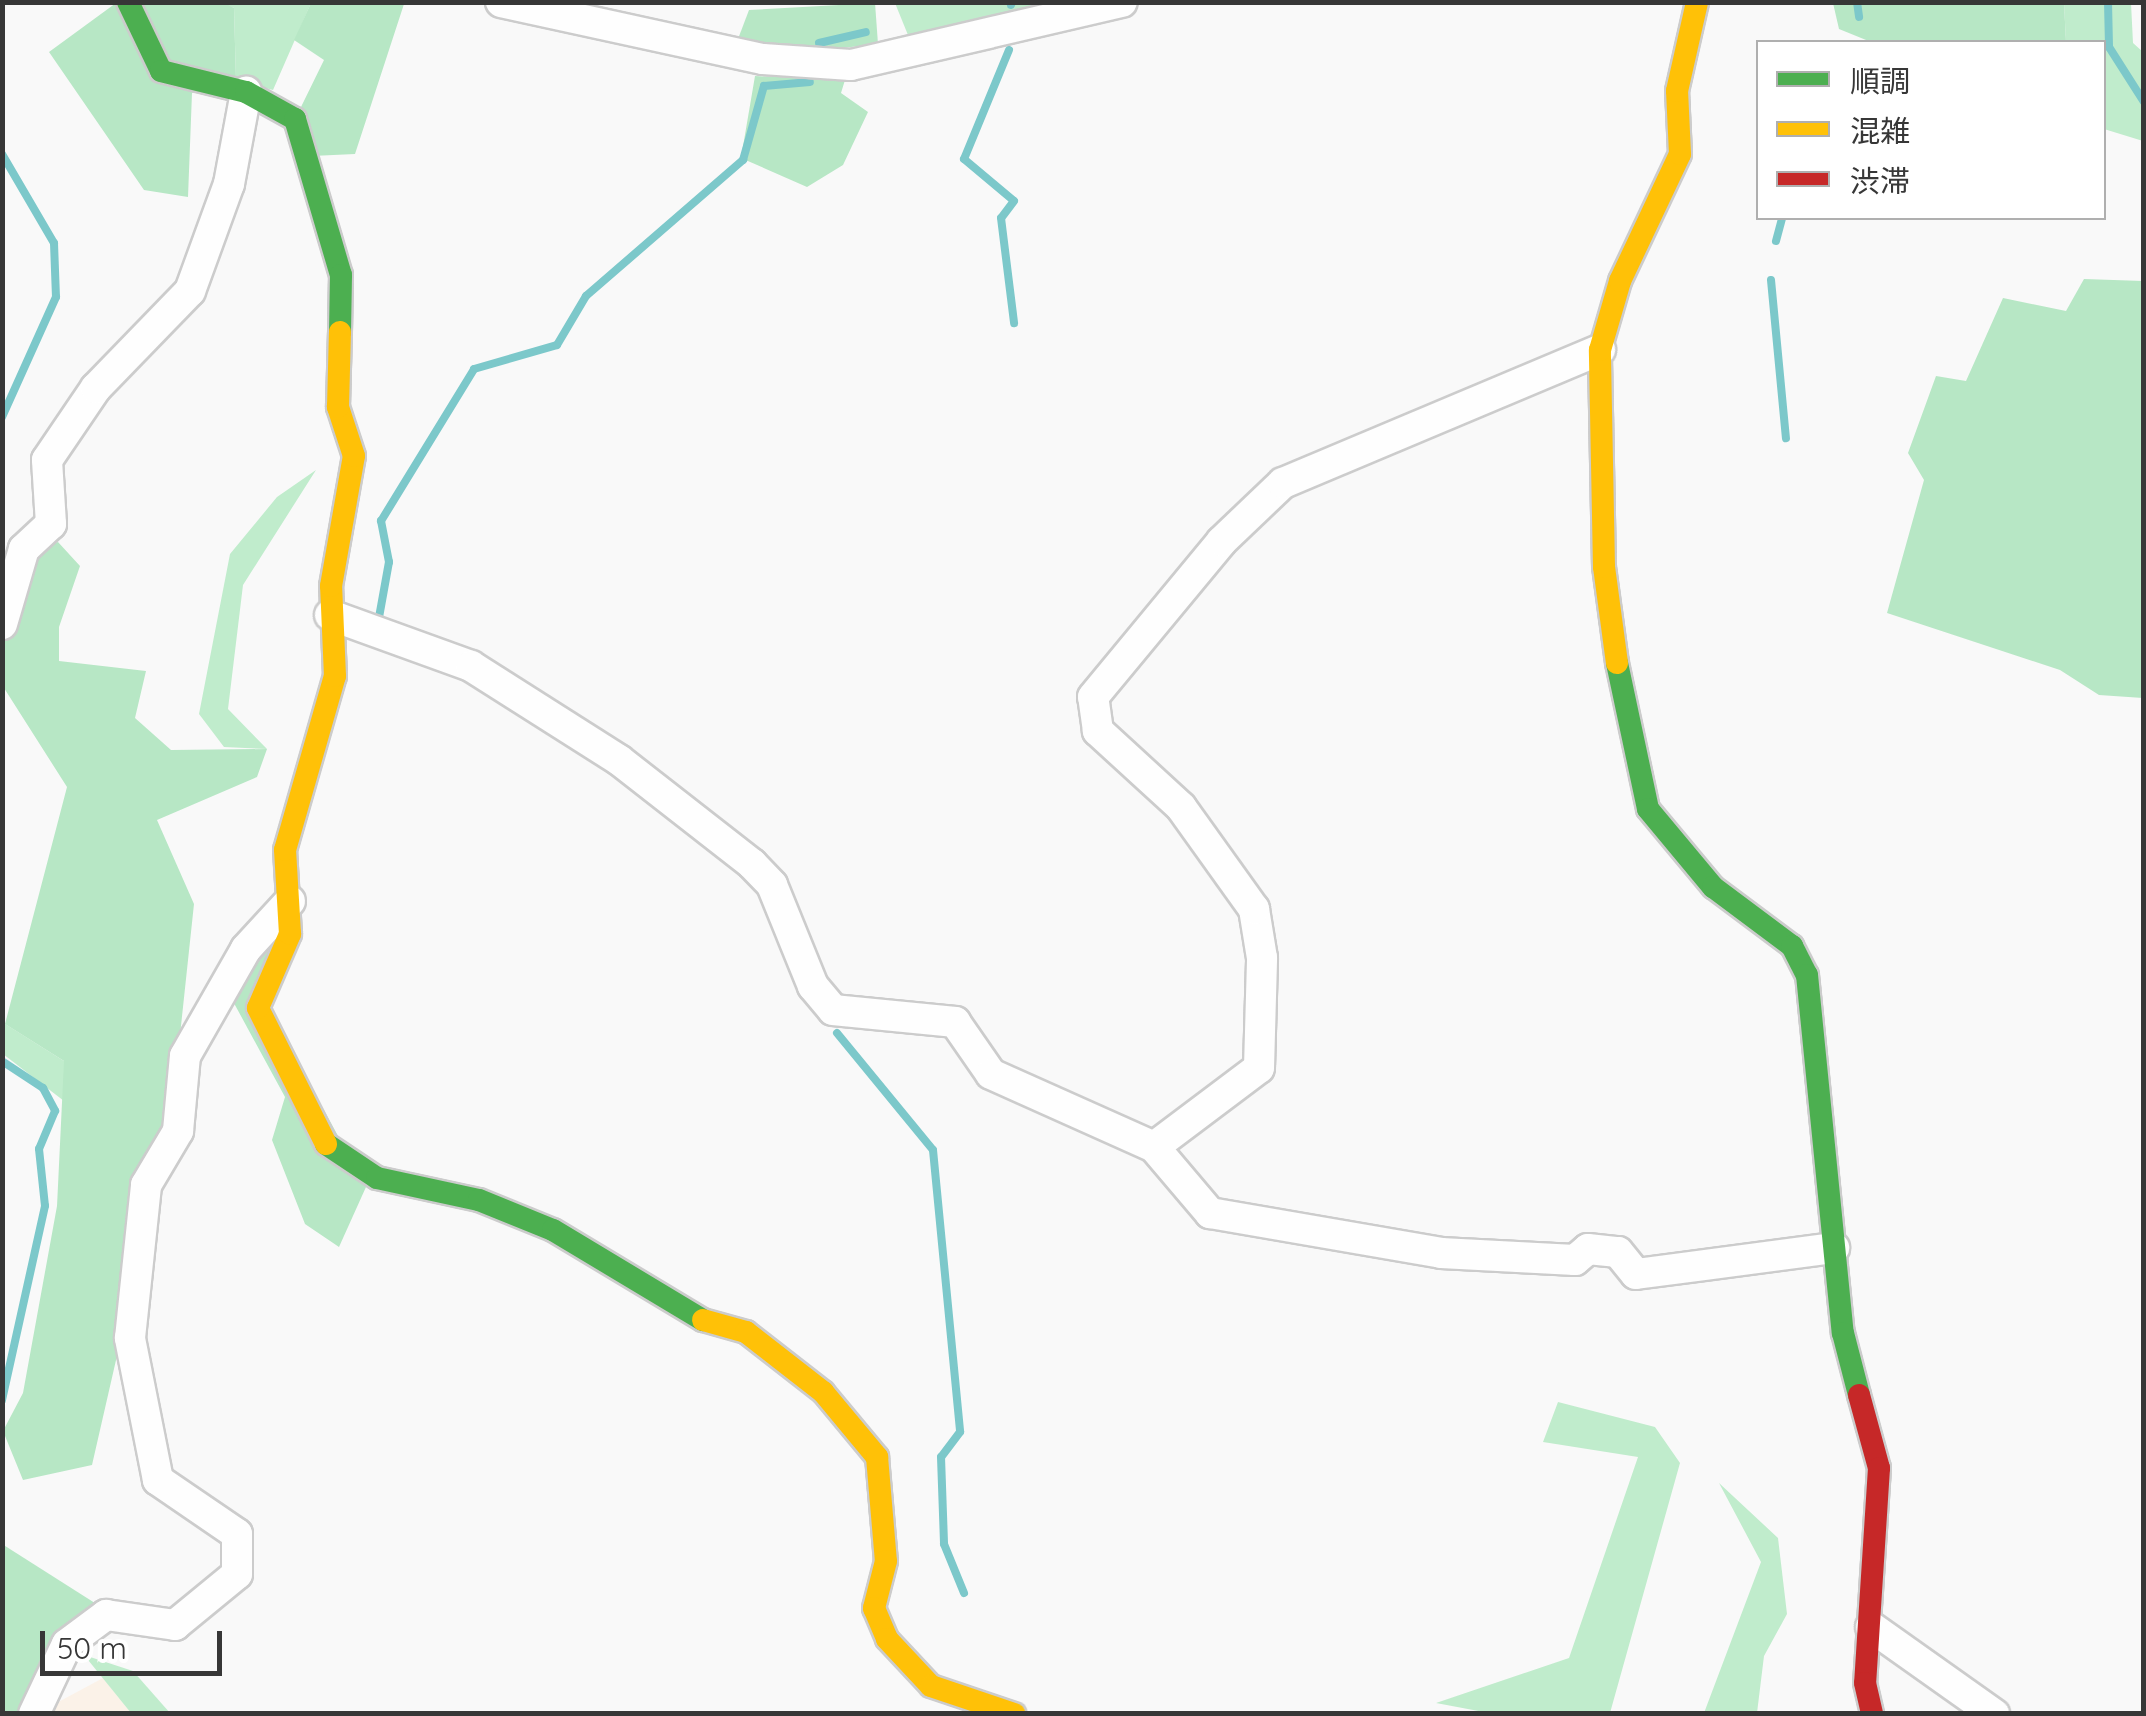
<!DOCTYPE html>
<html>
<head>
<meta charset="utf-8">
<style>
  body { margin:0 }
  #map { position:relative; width:2146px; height:1716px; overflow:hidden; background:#f9f9f9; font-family:Quicksand,"Noto Sans JP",sans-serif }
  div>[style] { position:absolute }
  .industrial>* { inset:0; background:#fbf2e8 }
  .green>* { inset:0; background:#c0eccc }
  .forest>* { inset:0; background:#b7e7c5 }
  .stream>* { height:8px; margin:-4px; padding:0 4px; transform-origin:4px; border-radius:4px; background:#7cc8ca }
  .roads { filter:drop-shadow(2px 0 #ccc) drop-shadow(-2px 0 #ccc) drop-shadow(0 2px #ccc) drop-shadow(0 -2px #ccc) }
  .street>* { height:30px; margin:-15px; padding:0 15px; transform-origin:15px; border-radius:15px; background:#fefefe }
  .fast>* { height:22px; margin:-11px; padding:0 11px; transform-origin:11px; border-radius:11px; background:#4caf50 }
  .slow>* { height:22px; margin:-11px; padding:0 11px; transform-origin:11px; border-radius:11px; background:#ffc107 }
  .jam>* { height:22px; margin:-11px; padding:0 11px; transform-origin:11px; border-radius:11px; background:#c62828 }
  span { translate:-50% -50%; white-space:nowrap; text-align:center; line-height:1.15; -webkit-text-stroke:8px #fff; paint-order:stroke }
  .frame { position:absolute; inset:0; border:5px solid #373737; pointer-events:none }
  .legend { position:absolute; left:1756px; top:40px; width:350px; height:180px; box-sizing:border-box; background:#fff; border:2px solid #afafaf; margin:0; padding:12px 18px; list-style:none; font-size:30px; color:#373737 }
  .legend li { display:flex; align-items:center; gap:20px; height:50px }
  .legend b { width:50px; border:2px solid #afafaf }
  .scale { position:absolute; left:40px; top:1631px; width:182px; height:45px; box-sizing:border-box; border:5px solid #373737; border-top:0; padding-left:12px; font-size:30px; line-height:35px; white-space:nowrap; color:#373737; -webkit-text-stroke:8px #fff; paint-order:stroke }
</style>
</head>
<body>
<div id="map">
  <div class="industrial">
    <i style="clip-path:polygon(103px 1678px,131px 1713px,36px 1714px)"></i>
  </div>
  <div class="green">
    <i style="clip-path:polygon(223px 3px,311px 3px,273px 90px,236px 80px,234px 8px)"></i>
    <i style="clip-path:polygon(895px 3px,1065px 3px,910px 40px)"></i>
    <i style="clip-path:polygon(2064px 3px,2131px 3px,2133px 43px,2143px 52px,2143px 141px,2104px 129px,2104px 42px,2066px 42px)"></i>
    <i style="clip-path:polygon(316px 470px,243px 585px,228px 709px,267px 749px,224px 747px,199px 714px,230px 554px,277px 497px)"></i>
    <i style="clip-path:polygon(2px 1022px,64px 1061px,64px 1101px,3px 1054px)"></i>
    <i style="clip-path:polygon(1558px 1402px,1655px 1427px,1680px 1463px,1610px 1713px,1489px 1713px,1436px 1703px,1569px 1658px,1638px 1457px,1543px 1442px)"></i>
    <i style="clip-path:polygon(1719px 1483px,1778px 1538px,1787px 1614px,1764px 1656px,1757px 1713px,1704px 1713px,1761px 1562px)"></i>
    <i style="clip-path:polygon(84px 1655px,133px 1671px,170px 1713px,131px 1713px)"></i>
  </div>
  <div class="forest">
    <i style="clip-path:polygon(223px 2px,234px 8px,236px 80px,192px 93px,188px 197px,144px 190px,49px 52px,116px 3px)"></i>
    <i style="clip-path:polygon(311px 3px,404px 4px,355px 154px,312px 156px,301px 107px,324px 60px,294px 40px)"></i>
    <i style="clip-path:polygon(875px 3px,878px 44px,815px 51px,738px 39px,749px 10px)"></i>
    <i style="clip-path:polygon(1833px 3px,2064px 3px,2066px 42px,1871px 42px,1839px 29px)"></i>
    <i style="clip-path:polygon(755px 76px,845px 80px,841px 93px,868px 112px,843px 165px,807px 187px,741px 158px)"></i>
    <i style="clip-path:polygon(2084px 279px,2143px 281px,2143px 698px,2099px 695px,2060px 670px,1887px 613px,1924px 480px,1908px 453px,1936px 376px,1966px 381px,2003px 298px,2066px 311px)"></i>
    <i style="clip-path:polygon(58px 542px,80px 566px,59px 627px,59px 661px,146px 671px,135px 718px,171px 750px,267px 749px,257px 777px,157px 820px,194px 904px,178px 1054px,119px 1347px,92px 1465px,23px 1480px,3px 1431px,23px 1393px,57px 1206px,64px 1061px,5px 1024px,67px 787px,4px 688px,4px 642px,32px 550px)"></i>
    <i style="clip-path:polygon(279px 934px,262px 997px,366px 1187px,339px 1247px,305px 1224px,272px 1140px,285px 1097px,229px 994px,251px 953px)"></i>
    <i style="clip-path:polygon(2px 1544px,98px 1605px,26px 1713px,3px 1713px)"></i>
  </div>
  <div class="stream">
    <i style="left:1857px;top:2px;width:15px;rotate:82deg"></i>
    <i style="left:2108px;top:2px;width:45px;rotate:88.7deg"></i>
    <i style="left:2109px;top:47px;width:65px;rotate:57.5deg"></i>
    <i style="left:1011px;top:5px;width:3px;rotate:-72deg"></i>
    <i style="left:819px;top:43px;width:48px;rotate:-13.2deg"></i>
    <i style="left:1009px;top:50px;width:118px;rotate:112.4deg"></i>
    <i style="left:964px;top:159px;width:65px;rotate:40deg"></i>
    <i style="left:1014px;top:201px;width:21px;rotate:127deg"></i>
    <i style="left:1001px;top:218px;width:106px;rotate:82.9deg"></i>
    <i style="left:2px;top:154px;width:103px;rotate:59.7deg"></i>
    <i style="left:54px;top:243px;width:54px;rotate:87.9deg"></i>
    <i style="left:56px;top:297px;width:132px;rotate:114.2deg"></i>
    <i style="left:1776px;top:241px;width:24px;rotate:-75deg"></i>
    <i style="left:1771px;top:280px;width:159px;rotate:84.6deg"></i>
    <i style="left:378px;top:623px;width:62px;rotate:-79.8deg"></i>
    <i style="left:389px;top:562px;width:42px;rotate:-101deg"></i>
    <i style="left:381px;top:521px;width:178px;rotate:-58.5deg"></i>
    <i style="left:474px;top:369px;width:86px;rotate:-16.1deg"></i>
    <i style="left:557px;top:345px;width:57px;rotate:-59.4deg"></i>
    <i style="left:586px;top:296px;width:208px;rotate:-40.9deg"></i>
    <i style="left:743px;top:160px;width:77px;rotate:-74.2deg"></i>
    <i style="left:764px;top:86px;width:46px;rotate:-5deg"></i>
    <i style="left:837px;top:1033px;width:151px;rotate:50.6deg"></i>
    <i style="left:933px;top:1150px;width:283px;rotate:84.5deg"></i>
    <i style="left:960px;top:1432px;width:31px;rotate:127deg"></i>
    <i style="left:941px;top:1457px;width:87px;rotate:88deg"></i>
    <i style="left:944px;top:1544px;width:53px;rotate:67.8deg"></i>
    <i style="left:2px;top:1061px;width:49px;rotate:33.4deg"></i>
    <i style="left:43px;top:1088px;width:26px;rotate:62deg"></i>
    <i style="left:55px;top:1111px;width:41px;rotate:112.8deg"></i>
    <i style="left:39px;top:1149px;width:57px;rotate:84deg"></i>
    <i style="left:45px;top:1206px;width:199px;rotate:102.5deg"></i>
  </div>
  <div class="roads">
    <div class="street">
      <i style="left:501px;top:2px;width:268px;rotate:12.3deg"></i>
      <i style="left:763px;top:59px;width:88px;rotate:3.9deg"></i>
      <i style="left:851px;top:65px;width:278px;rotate:-13.1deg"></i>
      <i style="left:330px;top:615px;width:150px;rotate:19.9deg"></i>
      <i style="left:471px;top:666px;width:175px;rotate:32.4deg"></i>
      <i style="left:619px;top:760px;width:169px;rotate:38deg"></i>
      <i style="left:752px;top:864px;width:29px;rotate:46deg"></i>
      <i style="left:772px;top:885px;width:109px;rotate:67.9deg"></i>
      <i style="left:813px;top:986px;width:31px;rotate:50deg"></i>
      <i style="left:833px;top:1010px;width:123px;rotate:5.6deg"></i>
      <i style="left:955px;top:1022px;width:63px;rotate:55.3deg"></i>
      <i style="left:991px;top:1074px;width:179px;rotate:24.1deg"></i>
      <i style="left:1154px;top:1147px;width:87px;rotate:49.7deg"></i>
      <i style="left:1210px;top:1213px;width:234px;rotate:9.8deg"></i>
      <i style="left:1441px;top:1253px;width:134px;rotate:3deg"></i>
      <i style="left:1575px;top:1260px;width:17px;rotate:-40deg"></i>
      <i style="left:1588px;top:1249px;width:30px;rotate:6deg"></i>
      <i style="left:1618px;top:1252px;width:28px;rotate:51deg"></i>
      <i style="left:1636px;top:1274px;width:200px;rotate:-7.5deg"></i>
      <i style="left:2px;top:624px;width:78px;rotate:-73.7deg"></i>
      <i style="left:24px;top:549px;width:37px;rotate:-43deg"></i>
      <i style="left:51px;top:524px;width:64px;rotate:-93.6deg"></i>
      <i style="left:47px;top:460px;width:87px;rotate:-55.8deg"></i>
      <i style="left:96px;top:388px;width:135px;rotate:-45.9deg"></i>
      <i style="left:190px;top:291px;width:114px;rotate:-70deg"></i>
      <i style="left:229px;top:184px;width:94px;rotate:-79.5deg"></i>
      <i style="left:1154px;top:1147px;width:131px;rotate:-37deg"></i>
      <i style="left:1259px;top:1068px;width:110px;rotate:-88.4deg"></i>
      <i style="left:1262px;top:958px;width:50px;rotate:-99.3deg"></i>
      <i style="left:1254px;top:909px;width:125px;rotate:-125.6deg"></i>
      <i style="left:1181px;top:807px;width:113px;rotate:-137.5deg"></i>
      <i style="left:1098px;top:731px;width:34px;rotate:-98deg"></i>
      <i style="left:1093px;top:697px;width:202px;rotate:-50.4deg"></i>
      <i style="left:1222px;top:541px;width:84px;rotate:-43.6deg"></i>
      <i style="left:1283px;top:483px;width:344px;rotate:-22.8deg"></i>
      <i style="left:1871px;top:1627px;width:151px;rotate:35.3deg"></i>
      <i style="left:34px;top:1714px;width:77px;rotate:-64.8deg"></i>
      <i style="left:67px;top:1644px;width:49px;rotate:-36.6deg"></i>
      <i style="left:106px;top:1615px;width:70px;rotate:8.2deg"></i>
      <i style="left:175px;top:1625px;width:80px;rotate:-39.4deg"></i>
      <i style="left:237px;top:1574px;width:40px;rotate:-90deg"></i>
      <i style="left:237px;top:1534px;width:96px;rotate:-145.6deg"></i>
      <i style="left:158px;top:1480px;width:145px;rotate:-101.2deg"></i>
      <i style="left:130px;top:1338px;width:154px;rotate:-84deg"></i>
      <i style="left:146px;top:1185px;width:63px;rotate:-59.3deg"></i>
      <i style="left:178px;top:1131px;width:75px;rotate:-84.7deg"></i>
      <i style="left:185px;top:1056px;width:123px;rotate:-60.3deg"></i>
      <i style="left:246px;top:949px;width:65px;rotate:-47.5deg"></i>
    </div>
    <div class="fast">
      <i style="left:128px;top:2px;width:76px;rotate:64.4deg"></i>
      <i style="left:161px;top:71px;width:88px;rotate:13.9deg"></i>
      <i style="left:246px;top:92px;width:56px;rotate:28.9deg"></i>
      <i style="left:295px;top:119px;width:163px;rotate:73.6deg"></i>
      <i style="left:341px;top:275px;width:57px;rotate:91deg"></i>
      <i style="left:1617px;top:663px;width:149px;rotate:78deg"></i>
      <i style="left:1648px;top:809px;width:102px;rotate:50.2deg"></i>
      <i style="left:1713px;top:887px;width:99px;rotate:36.8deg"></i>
      <i style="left:1792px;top:946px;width:33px;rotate:63deg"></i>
      <i style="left:1807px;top:975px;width:360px;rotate:84.3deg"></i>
      <i style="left:1843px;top:1333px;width:64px;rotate:75.5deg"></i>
      <i style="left:326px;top:1144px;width:61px;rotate:33.7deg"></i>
      <i style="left:377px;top:1178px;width:104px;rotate:12.2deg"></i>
      <i style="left:479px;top:1200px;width:80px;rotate:22.1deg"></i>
      <i style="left:553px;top:1230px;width:175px;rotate:31deg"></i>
    </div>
    <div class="slow">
      <i style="left:1617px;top:663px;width:97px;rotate:-97.7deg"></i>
      <i style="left:1604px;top:567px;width:217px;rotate:-91.1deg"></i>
      <i style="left:1600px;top:350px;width:72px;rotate:-73.8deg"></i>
      <i style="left:1620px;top:281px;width:140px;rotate:-64.7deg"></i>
      <i style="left:1680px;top:154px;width:63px;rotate:-92.7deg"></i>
      <i style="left:1677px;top:91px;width:91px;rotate:-77.3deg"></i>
      <i style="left:326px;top:1144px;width:152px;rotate:-116.6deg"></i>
      <i style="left:258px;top:1008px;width:81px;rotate:-66.6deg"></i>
      <i style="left:290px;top:934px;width:84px;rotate:-93.4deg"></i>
      <i style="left:285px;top:850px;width:181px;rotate:-74deg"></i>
      <i style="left:335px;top:676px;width:90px;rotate:-92.5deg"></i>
      <i style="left:331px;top:586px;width:132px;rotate:-80deg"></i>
      <i style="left:354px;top:456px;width:52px;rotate:-108.1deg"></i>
      <i style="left:338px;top:407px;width:75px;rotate:-88.5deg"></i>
      <i style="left:703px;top:1320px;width:45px;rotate:15.6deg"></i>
      <i style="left:746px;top:1332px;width:98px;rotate:37.9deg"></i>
      <i style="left:823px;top:1392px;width:85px;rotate:50.3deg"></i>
      <i style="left:877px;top:1457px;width:104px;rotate:85.1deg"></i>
      <i style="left:886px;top:1561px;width:49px;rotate:104.3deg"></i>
      <i style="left:874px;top:1608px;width:34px;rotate:67deg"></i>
      <i style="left:887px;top:1639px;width:64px;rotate:46.9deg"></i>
      <i style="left:931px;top:1686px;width:88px;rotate:18.6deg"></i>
    </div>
    <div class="jam">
      <i style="left:1859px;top:1395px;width:76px;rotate:74.7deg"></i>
      <i style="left:1879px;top:1468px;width:215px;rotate:93.7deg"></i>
      <i style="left:1865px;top:1683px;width:32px;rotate:77deg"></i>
    </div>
  </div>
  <div class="frame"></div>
  <ul class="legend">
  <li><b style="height:12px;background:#4caf50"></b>順調</li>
  <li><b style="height:12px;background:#ffc107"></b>混雑</li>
  <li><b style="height:12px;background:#c62828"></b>渋滞</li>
  </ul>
  <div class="scale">50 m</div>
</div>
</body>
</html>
